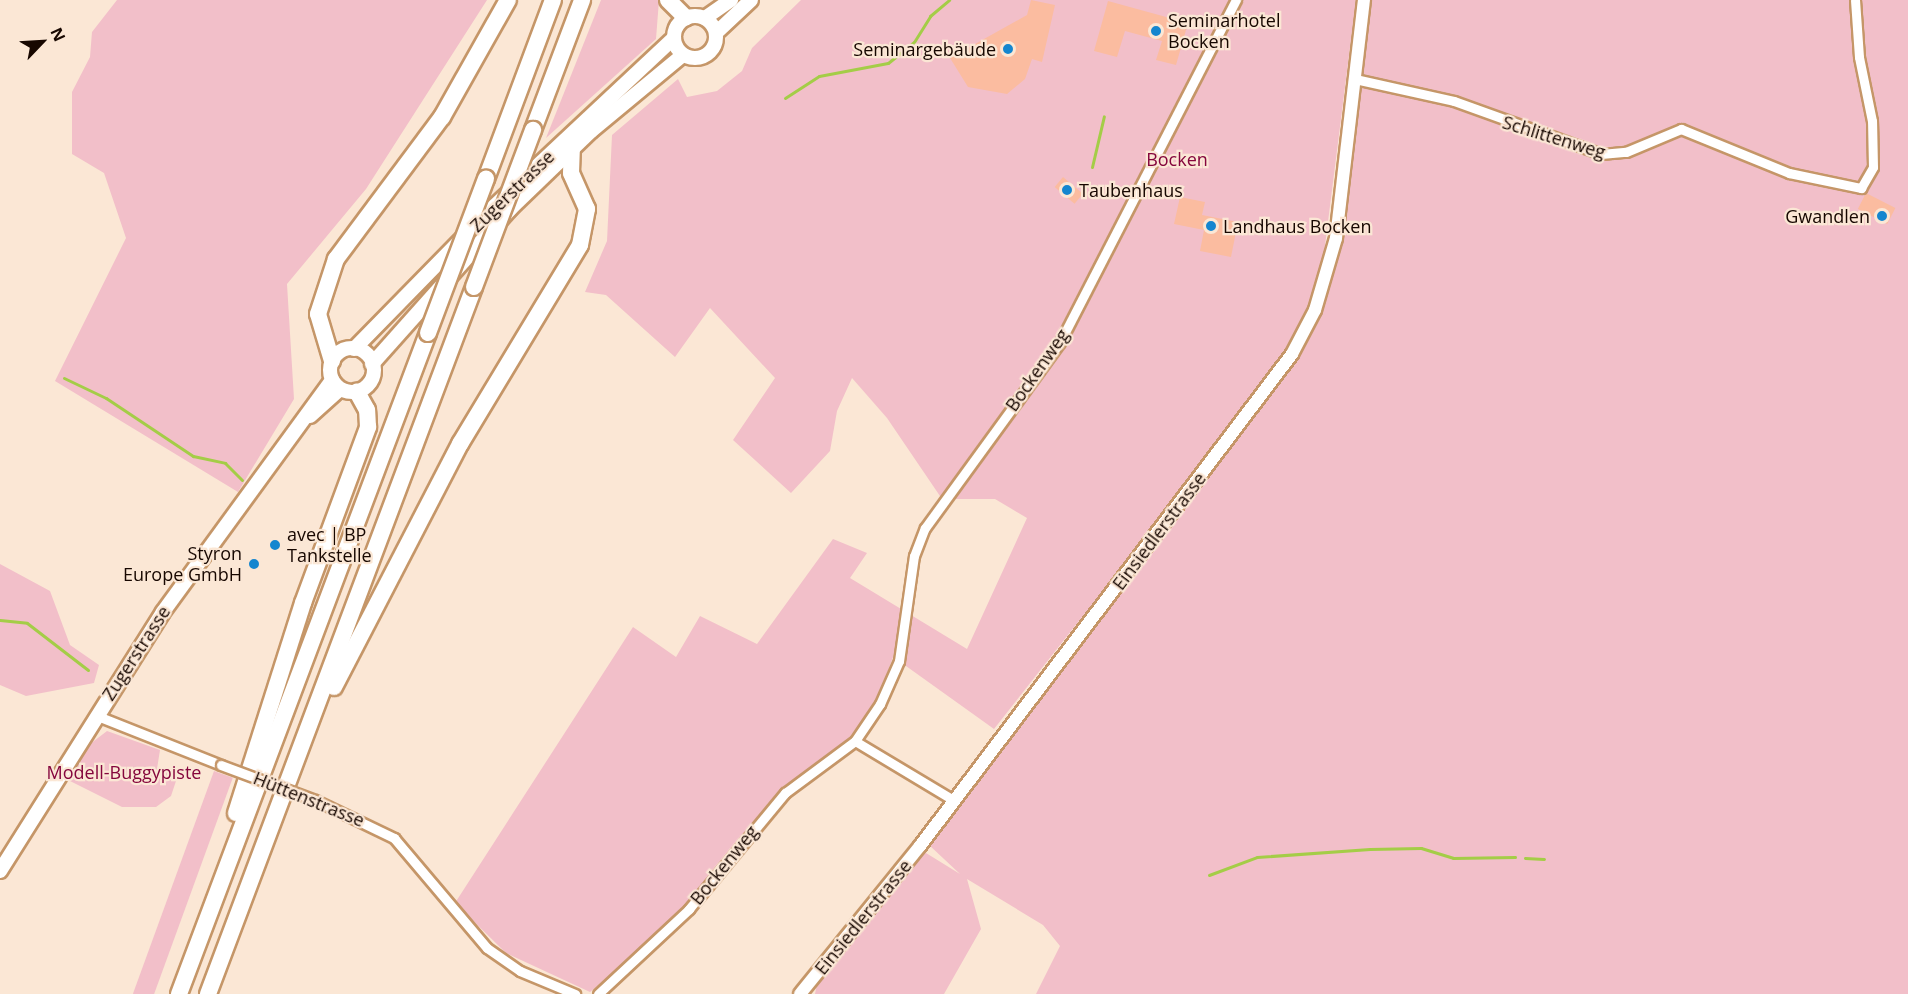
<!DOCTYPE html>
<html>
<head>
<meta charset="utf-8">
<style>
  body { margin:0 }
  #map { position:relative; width:1908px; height:994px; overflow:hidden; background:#fbe7d5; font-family:"Open Sans",sans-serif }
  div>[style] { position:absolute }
  .green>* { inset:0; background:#f2bfc9; transform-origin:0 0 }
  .stream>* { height:3px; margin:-1.5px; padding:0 1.5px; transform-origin:1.5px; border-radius:1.5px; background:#a4cd47 }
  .building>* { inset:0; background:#fbbca0; transform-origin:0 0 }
  .roads { filter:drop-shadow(2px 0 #c59668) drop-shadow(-2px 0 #c59668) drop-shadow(0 2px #c59668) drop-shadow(0 -2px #c59668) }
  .minor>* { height:9px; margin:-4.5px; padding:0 4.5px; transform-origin:4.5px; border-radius:4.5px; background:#fff }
  .tertiary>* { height:12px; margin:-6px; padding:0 6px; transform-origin:6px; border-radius:6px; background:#fff }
  .secondary>* { height:14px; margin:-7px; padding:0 7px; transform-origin:7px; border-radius:7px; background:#fff }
  .secondary>.ring { margin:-7px; padding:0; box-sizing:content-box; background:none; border:14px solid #fff; border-radius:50% }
  .motorway>* { height:16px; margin:-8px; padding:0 8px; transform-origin:8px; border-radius:8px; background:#fff }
  .bridges { filter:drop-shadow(2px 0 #c59668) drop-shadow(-2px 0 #c59668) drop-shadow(0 2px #c59668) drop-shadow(0 -2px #c59668) }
  .minor-bridge>* { height:9px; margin:-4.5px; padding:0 4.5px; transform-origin:4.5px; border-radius:4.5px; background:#fff }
  .motorway-bridge>* { height:16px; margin:-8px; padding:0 8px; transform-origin:8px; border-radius:8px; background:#fff }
  .dots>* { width:16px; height:16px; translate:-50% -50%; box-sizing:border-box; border:3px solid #fbe7d5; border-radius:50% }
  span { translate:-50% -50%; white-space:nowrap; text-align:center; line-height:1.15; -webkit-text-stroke:4.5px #fbe7d5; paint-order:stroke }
  .poi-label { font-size:18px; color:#170700 }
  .left { translate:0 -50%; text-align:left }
  .right { translate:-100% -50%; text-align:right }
  .street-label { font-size:18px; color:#170700 }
  .park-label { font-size:18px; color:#85063d }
  .north { position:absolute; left:12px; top:12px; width:60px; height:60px; -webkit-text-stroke:4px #fbe7d5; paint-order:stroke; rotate:65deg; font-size:16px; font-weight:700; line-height:24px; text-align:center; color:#170700 }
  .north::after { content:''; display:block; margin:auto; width:21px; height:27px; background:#170700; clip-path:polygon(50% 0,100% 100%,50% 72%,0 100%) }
</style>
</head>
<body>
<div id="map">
  <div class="green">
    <i style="clip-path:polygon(117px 0,487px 0,366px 189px,287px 284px,294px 399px,238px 492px,55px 381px,126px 238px,104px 173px,72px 154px,72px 92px,90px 57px,92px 32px)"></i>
    <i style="clip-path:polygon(601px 0,659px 0,656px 39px,546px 138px)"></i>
    <i style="clip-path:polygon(801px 0,1356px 0,1319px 293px,1267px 382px,994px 729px,899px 661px,904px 627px,877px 701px,849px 738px,785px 788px,663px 931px,590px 992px,506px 953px,455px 903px,633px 627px,676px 657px,700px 616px,757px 644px,833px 539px,867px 553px,850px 578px,967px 649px,1027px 518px,995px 499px,942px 499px,887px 418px,852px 378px,837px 411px,830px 451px,791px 493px,733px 440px,775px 378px,710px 308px,675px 357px,606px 295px,585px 292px,607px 241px,612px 135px,678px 79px,687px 97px,717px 91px,742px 71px,752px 48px)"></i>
    <i style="clip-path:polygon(1364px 0,1908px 0,1908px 994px,1036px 994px,1060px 946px,1043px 925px,967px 879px,981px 929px,944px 994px,815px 994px,818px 979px,919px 856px,926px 853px,960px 874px,928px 844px,1325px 297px,1338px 256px)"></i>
    <i style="clip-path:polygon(0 564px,50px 591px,70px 645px,99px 665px,94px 683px,26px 696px,0 685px)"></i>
    <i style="clip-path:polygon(107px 731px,160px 750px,157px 769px,178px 775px,171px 796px,156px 807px,122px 807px,64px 778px,81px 751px)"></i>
    <i style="left:214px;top:771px;width:20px;height:237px;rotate:20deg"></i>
  </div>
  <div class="stream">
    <i style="left:785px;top:98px;width:40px;rotate:-32.9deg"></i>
    <i style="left:819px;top:76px;width:70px;rotate:-10.7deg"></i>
    <i style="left:888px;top:63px;width:33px;rotate:-39deg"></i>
    <i style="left:914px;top:42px;width:31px;rotate:-58deg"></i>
    <i style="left:930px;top:16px;width:25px;rotate:-40deg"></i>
    <i style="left:1092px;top:167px;width:52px;rotate:-76.8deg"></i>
    <i style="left:64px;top:378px;width:47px;rotate:25.5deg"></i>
    <i style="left:106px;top:398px;width:105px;rotate:33.7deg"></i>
    <i style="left:193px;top:456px;width:33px;rotate:12deg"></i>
    <i style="left:225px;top:463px;width:24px;rotate:45deg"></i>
    <i style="left:0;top:620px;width:27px;rotate:6deg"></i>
    <i style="left:27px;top:623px;width:77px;rotate:37.6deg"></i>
    <i style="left:1525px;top:858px;width:19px;rotate:3deg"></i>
    <i style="left:1209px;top:875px;width:51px;rotate:-20.6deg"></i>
    <i style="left:1257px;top:857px;width:113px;rotate:-4deg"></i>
    <i style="left:1370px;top:849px;width:51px;rotate:-1.1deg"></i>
    <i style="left:1421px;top:848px;width:34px;rotate:17deg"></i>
    <i style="left:1453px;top:858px;width:62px;rotate:-0.9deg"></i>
  </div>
  <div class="building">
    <i style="clip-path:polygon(1031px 0,1055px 5px,1042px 62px,1032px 59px,1025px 79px,1007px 94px,968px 87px,950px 58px,1027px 15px)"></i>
    <i style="clip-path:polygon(1108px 1px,1188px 23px,1176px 65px,1156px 60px,1162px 41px,1125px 31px,1117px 57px,1094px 51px)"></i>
    <i style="left:1063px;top:177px;width:26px;height:13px;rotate:40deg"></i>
    <i style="left:1866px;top:193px;width:33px;height:18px;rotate:27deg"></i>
    <i style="clip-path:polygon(1180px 197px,1205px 202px,1202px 215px,1238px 222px,1231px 257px,1200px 251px,1204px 230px,1174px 224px)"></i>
  </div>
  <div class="roads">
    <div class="minor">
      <i style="left:1355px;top:79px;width:101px;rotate:12.5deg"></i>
      <i style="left:1454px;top:101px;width:156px;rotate:19.8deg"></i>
      <i style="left:1601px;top:154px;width:25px;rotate:-5deg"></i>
      <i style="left:1626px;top:152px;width:60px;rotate:-22.7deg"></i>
      <i style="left:1681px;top:129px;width:117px;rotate:22.2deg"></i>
      <i style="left:1789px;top:173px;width:74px;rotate:11.8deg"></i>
      <i style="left:1861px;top:188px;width:24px;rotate:-60deg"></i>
      <i style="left:1873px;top:167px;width:46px;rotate:-91.2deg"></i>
      <i style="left:1872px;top:121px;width:65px;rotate:-101.5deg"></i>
      <i style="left:1859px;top:57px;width:57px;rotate:-94deg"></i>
      <i style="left:95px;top:715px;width:136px;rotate:21.6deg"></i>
      <i style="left:855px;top:741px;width:45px;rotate:-56deg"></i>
      <i style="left:880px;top:704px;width:47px;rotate:-66.2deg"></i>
      <i style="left:899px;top:661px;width:106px;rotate:-81.9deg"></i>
      <i style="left:914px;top:556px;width:30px;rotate:-69deg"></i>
      <i style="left:925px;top:528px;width:230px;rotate:-54deg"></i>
      <i style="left:1060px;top:342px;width:385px;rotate:-62.8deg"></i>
      <i style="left:315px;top:800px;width:88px;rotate:25.7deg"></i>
      <i style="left:394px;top:838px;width:144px;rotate:49.8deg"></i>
      <i style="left:487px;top:948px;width:40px;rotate:34.9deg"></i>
      <i style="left:520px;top:971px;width:60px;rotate:22.7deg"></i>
      <i style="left:598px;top:994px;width:125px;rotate:-43deg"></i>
      <i style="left:689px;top:909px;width:151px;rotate:-50.4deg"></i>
      <i style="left:785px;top:793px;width:87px;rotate:-36.6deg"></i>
      <i style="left:855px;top:741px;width:114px;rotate:31deg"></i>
    </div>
    <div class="tertiary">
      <i style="left:800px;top:994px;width:191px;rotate:-51deg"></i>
      <i style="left:920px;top:846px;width:617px;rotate:-52.91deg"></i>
      <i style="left:1292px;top:354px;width:50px;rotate:-62.4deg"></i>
      <i style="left:1315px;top:310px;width:75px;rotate:-73.7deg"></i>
      <i style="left:1336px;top:238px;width:240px;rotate:-83.3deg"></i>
    </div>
    <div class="secondary">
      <i class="ring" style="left:674px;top:16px;width:28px;height:28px"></i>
      <i style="left:705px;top:18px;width:32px;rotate:-35deg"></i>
      <i style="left:716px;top:33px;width:48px;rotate:-43.3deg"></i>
      <i class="ring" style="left:330px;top:348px;width:30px;height:30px"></i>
      <i style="left:354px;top:349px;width:193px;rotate:-45.6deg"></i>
      <i style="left:489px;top:211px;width:253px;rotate:-43.1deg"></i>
      <i style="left:372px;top:364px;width:208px;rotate:-48.3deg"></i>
      <i style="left:510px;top:209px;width:112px;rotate:-43.9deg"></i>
      <i style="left:591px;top:131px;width:119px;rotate:-39.6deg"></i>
      <i style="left:310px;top:416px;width:40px;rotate:-42deg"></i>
      <i style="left:0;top:871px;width:306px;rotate:-57.8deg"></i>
      <i style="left:163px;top:612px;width:287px;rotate:-53.9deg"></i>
    </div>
    <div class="motorway">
      <i style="left:668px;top:0;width:25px;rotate:45deg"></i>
      <i style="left:533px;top:130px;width:139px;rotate:-69.3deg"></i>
      <i style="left:486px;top:179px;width:191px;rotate:-69.5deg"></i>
      <i style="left:332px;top:361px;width:49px;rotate:-106.6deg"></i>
      <i style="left:318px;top:314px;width:58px;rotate:-71.9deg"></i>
      <i style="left:336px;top:259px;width:177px;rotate:-53.3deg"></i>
      <i style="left:442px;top:117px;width:134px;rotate:-60.6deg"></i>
      <i style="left:334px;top:687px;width:274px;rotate:-62.6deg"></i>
      <i style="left:460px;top:444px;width:232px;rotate:-58.9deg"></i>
      <i style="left:580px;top:245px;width:37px;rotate:-79deg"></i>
      <i style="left:587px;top:209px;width:39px;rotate:-114deg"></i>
      <i style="left:571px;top:173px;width:24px;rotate:-88deg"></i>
      <i style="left:236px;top:813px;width:220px;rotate:-72.3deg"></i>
      <i style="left:303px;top:603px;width:188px;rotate:-69.7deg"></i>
      <i style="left:368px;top:427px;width:17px;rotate:-93deg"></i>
      <i style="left:367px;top:410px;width:21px;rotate:-119deg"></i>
      <i style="left:179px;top:994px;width:706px;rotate:-69.36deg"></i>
      <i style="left:208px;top:994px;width:755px;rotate:-69.38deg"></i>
    </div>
  </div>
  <div class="bridges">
    <div class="minor-bridge">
      <i style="left:221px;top:765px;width:100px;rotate:20.4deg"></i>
    </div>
    <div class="motorway-bridge">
      <i style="left:474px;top:287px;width:168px;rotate:-69.4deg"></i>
      <i style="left:428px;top:333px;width:165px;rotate:-69.4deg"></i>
    </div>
  </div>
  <div class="dots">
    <i style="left:1156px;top:31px;background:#1586cf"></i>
    <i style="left:1008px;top:49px;background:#1586cf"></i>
    <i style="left:1067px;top:190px;background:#1586cf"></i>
    <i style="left:1882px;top:216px;background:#1586cf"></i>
    <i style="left:1211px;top:226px;background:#1586cf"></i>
    <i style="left:275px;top:545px;background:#1586cf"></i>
    <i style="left:254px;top:564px;background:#1586cf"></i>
  </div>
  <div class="poi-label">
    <span class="left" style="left:1168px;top:31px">Seminarhotel<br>Bocken</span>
    <span class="right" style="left:996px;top:49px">Seminargebäude</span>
    <span class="left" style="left:1079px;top:190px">Taubenhaus</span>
    <span class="right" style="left:1870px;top:216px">Gwandlen</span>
    <span class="left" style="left:1223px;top:226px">Landhaus Bocken</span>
    <span class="left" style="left:287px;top:545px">avec | BP<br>Tankstelle</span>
    <span class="right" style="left:242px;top:564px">Styron<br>Europe GmbH</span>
  </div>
  <div class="street-label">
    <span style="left:1554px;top:137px;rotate:17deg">Schlittenweg</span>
    <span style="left:512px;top:191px;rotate:-44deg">Zugerstrasse</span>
    <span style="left:1037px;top:370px;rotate:-55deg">Bockenweg</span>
    <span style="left:1159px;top:531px;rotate:-53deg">Einsiedlerstrasse</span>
    <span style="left:136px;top:653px;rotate:-57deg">Zugerstrasse</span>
    <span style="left:309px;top:799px;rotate:22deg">Hüttenstrasse</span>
    <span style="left:724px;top:865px;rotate:-51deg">Bockenweg</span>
    <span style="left:863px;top:917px;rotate:-51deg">Einsiedlerstrasse</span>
  </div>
  <div class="park-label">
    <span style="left:1177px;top:159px">Bocken</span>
    <span style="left:124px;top:772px">Modell-Buggypiste</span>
  </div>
  <div class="north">N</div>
</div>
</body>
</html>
